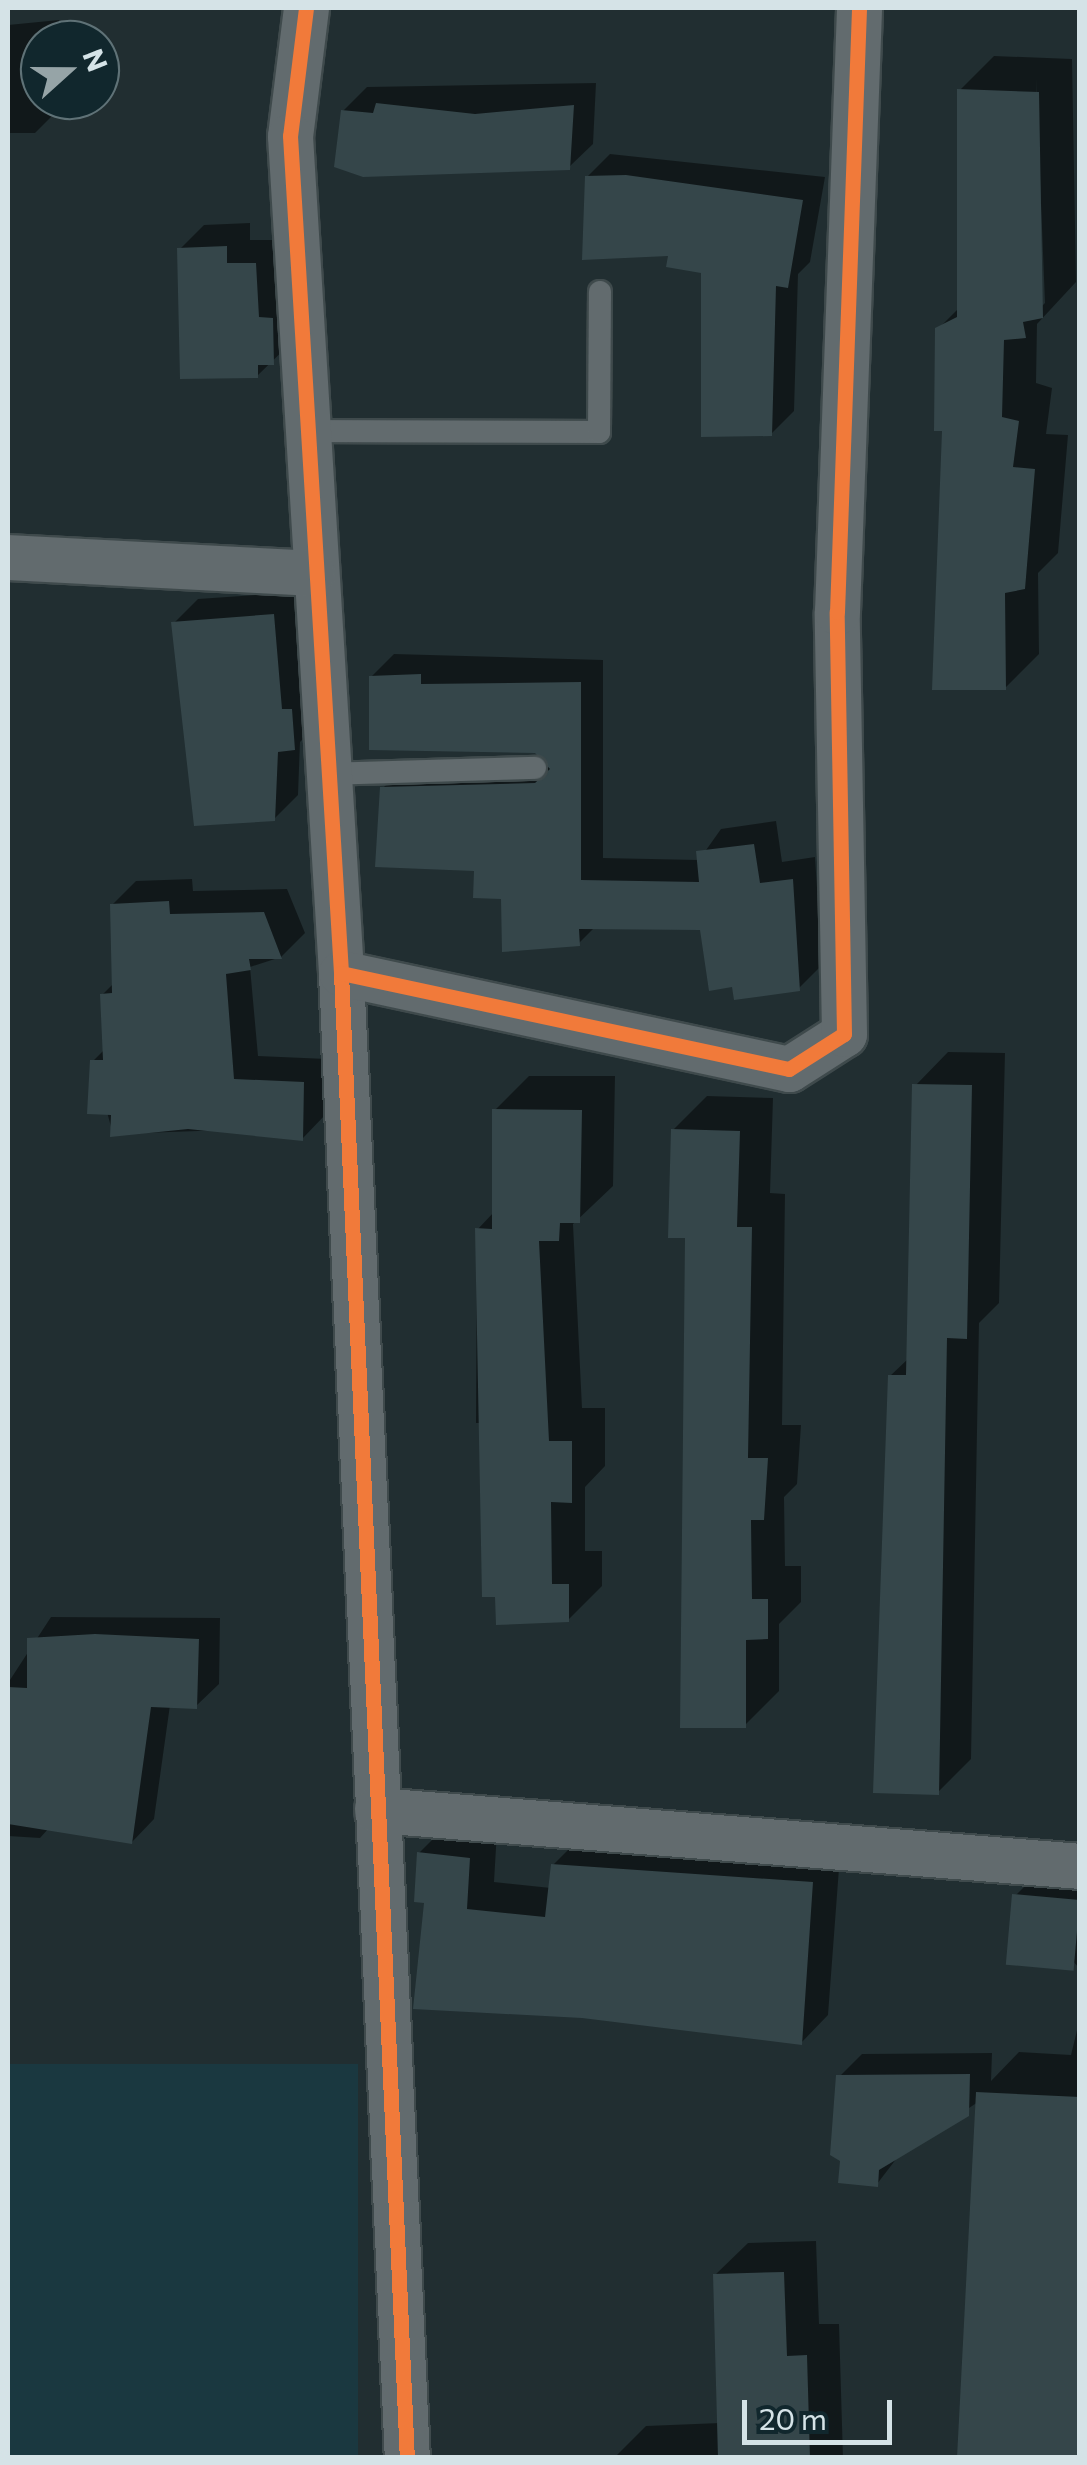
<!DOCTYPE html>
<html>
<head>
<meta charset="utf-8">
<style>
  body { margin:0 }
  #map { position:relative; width:1087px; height:2465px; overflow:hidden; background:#212e31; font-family:Commissioner,sans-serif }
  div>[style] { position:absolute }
  .built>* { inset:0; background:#1a3840; transform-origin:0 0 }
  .shadow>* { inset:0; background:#0007 }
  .building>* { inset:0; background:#35464a; transform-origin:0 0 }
  .roads { filter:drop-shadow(2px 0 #3f4a4c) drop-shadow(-2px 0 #3f4a4c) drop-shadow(0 2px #3f4a4c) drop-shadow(0 -2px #3f4a4c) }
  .service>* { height:22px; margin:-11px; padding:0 11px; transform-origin:11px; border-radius:11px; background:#626b6e }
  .minor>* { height:45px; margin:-22.5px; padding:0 22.5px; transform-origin:22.5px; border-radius:22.5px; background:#626b6e }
  .cycleway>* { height:15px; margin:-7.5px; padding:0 7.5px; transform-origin:7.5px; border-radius:7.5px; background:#f17a3a }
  span { translate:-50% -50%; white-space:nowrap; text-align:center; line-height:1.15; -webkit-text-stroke:8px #11272d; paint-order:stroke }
  .frame { position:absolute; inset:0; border:10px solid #d5e3e7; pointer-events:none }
  .north { position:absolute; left:20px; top:20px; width:100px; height:100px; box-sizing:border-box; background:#11272d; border:2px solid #5f7277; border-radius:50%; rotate:69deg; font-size:28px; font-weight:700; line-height:40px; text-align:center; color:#d5e3e7 }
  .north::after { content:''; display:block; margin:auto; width:35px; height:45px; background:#96a4a7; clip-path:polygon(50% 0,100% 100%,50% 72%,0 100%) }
  .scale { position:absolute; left:742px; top:2400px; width:150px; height:45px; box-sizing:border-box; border:5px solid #d5e3e7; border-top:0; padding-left:12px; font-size:30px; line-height:35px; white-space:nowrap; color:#d5e3e7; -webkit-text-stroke:8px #11272d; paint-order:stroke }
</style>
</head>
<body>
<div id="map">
  <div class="built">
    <i style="left:8px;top:2064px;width:350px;height:393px"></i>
  </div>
  <div class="shadow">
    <i style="clip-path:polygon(59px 20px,59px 40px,40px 40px,40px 100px,59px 100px,59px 109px,35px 133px,8px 133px,8px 25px)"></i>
    <i style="clip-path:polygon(evenodd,994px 56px,1072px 59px,1076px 282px,1037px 324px,1036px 383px,1052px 388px,1046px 434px,1068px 435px,1058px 553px,1038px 573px,1039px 654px,1005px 688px,944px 428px,938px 329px,960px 307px,960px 90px,994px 56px,1036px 79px,1045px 303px,1040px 308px,1036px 79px)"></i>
    <i style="clip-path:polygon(596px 83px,593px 144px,569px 167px,343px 111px,367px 87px)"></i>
    <i style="clip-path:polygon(610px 154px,825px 177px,810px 262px,798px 274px,794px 411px,771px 434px,704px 271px,587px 177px)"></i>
    <i style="clip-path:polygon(250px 223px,250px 240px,279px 240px,296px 338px,257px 376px,180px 249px,204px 225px)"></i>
    <i style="clip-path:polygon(297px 592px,318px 724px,300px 742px,298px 795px,274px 819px,174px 623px,198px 599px)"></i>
    <i style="clip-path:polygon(394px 654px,603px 660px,603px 858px,699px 860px,721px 829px,776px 821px,782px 862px,815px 857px,822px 965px,799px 988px,734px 984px,703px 928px,596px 926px,579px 943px,504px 897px,382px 789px,405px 766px,554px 761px,535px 750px,371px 749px,371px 677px)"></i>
    <i style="clip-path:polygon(192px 879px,193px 891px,287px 889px,305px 933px,281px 957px,250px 967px,258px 1056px,327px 1059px,326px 1114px,303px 1138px,255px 1129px,113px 1134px,93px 1061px,105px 1049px,102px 995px,114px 983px,112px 905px,136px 881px)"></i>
    <i style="clip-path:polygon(948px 1052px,1005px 1053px,999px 1303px,979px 1323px,971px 1759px,938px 1792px,890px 1376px,909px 1358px,915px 1086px)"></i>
    <i style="clip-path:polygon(529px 1076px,615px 1076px,613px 1186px,573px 1224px,582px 1408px,605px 1408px,605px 1466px,585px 1487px,585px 1551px,602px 1551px,602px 1586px,568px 1620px,498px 1622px,485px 1423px,476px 1423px,477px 1230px,494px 1212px,495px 1110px)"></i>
    <i style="clip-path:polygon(707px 1096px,773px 1098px,770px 1193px,785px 1194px,782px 1425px,801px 1425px,797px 1484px,784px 1497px,785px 1566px,801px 1566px,801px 1602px,779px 1624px,779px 1691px,745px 1725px,673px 1130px)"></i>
    <i style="clip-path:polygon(51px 1617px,220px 1618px,219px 1684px,196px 1706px,170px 1705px,154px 1819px,132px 1842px,49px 1828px,40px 1838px,8px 1836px,8px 1683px)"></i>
    <i style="clip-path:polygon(447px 1825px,497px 1831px,494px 1882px,551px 1888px,553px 1865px,581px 1837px,840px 1855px,828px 2015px,801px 2043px,426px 1901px,419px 1853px)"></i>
    <i style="clip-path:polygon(1039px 1872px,1080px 1875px,1079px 1968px,1015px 1896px)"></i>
    <i style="clip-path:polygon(1080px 2018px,1080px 2458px,978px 2102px,900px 2154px,877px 2184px,839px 2077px,862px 2054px,992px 2053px,991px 2081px,1019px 2052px,1071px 2055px)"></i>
    <i style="clip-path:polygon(816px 2241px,819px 2324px,839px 2324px,843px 2458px,614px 2458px,646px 2426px,720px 2423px,715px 2275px,748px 2243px)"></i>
  </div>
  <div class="building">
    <i style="clip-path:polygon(957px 89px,1039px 92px,1043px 318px,1023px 322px,1026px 338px,1004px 340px,1002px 417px,1019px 421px,1013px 467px,1035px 469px,1025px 589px,1005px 593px,1006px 690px,932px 690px,942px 431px,934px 431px,935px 328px,957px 317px)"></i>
    <i style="clip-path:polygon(376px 103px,475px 114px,574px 105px,570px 170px,363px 177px,334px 167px,341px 110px,373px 113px)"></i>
    <i style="clip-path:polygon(626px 175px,803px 200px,788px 288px,776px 286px,772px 436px,701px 437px,701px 273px,666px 267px,668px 256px,582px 260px,585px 176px)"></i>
    <i style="clip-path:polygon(227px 246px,227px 263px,256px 263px,259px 317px,273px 318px,274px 365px,258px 365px,258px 378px,180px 379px,177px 248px)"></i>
    <i style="clip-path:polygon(274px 614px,282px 709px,292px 709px,295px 750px,278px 752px,275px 821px,194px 826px,171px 622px)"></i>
    <i style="clip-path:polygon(421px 674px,421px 684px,581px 682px,581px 880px,699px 882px,696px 851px,754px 844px,760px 883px,793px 879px,800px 991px,734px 1000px,732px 987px,709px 991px,700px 930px,579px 929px,580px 946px,502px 952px,501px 899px,473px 898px,474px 871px,375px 867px,380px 787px,535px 783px,550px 769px,535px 753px,369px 750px,369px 676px)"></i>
    <i style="clip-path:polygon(169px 901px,170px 914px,264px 912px,282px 959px,249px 959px,251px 970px,226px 974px,234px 1079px,304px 1082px,303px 1141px,188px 1129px,110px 1137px,111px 1115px,87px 1114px,90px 1060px,103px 1060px,100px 994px,112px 993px,110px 904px)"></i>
    <i style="clip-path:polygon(912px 1084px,972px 1085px,967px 1339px,947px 1338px,939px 1795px,873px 1793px,888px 1375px,906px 1375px)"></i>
    <i style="clip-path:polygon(492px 1109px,582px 1110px,580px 1223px,560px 1223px,559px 1241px,539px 1241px,549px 1441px,572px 1441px,572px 1503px,551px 1502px,552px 1584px,569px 1584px,569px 1622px,496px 1625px,495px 1597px,482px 1597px,475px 1228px,492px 1229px)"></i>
    <i style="clip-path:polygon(671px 1129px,740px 1131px,737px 1227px,752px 1227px,748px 1458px,768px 1458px,764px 1520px,751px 1520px,752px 1599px,768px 1599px,768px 1639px,746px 1640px,746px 1728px,680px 1728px,685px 1238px,668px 1238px)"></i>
    <i style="clip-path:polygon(95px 1634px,199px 1639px,197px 1709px,151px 1707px,132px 1844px,8px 1824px,8px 1687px,27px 1688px,27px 1638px)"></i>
    <i style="clip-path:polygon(417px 1852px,470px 1858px,467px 1909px,545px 1917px,551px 1864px,813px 1882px,802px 2045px,582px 2018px,413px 2009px,424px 1903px,414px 1902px)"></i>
    <i style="left:1012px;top:1894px;width:68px;height:71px;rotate:5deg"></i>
    <i style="clip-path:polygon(970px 2074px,969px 2116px,879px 2170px,878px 2187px,838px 2183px,840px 2161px,830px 2155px,836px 2075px)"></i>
    <i style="clip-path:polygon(976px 2092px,1080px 2097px,1080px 2458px,957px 2458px)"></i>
    <i style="clip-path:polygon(784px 2272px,787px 2356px,807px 2355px,810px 2458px,718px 2458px,713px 2274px)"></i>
  </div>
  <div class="roads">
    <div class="service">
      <i style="left:305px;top:431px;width:294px;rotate:0.2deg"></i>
      <i style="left:599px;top:432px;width:140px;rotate:-89.6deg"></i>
      <i style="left:327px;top:774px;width:208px;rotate:-1.7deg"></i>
    </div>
    <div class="minor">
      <i style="left:306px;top:8px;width:129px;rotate:97.1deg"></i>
      <i style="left:290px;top:136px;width:839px;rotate:86.51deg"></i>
      <i style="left:341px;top:973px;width:1486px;rotate:87.46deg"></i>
      <i style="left:8px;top:557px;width:304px;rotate:3deg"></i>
      <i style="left:341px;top:973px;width:458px;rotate:12.1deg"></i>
      <i style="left:789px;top:1069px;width:65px;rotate:-32.5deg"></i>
      <i style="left:844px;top:1034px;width:422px;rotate:-91deg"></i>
      <i style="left:837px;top:612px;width:604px;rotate:-87.91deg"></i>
      <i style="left:377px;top:1810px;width:705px;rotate:4.55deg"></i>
    </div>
  </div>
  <div class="cycleway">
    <i style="left:306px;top:8px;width:129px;rotate:97.1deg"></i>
    <i style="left:290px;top:136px;width:839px;rotate:86.51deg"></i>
    <i style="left:341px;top:973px;width:1486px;rotate:87.46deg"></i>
    <i style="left:341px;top:973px;width:458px;rotate:12.1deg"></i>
    <i style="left:789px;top:1069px;width:65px;rotate:-32.5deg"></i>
    <i style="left:844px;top:1034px;width:422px;rotate:-91deg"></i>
    <i style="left:837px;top:612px;width:604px;rotate:-87.91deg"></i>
  </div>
  <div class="frame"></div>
  <div class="north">N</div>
  <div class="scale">20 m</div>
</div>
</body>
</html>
